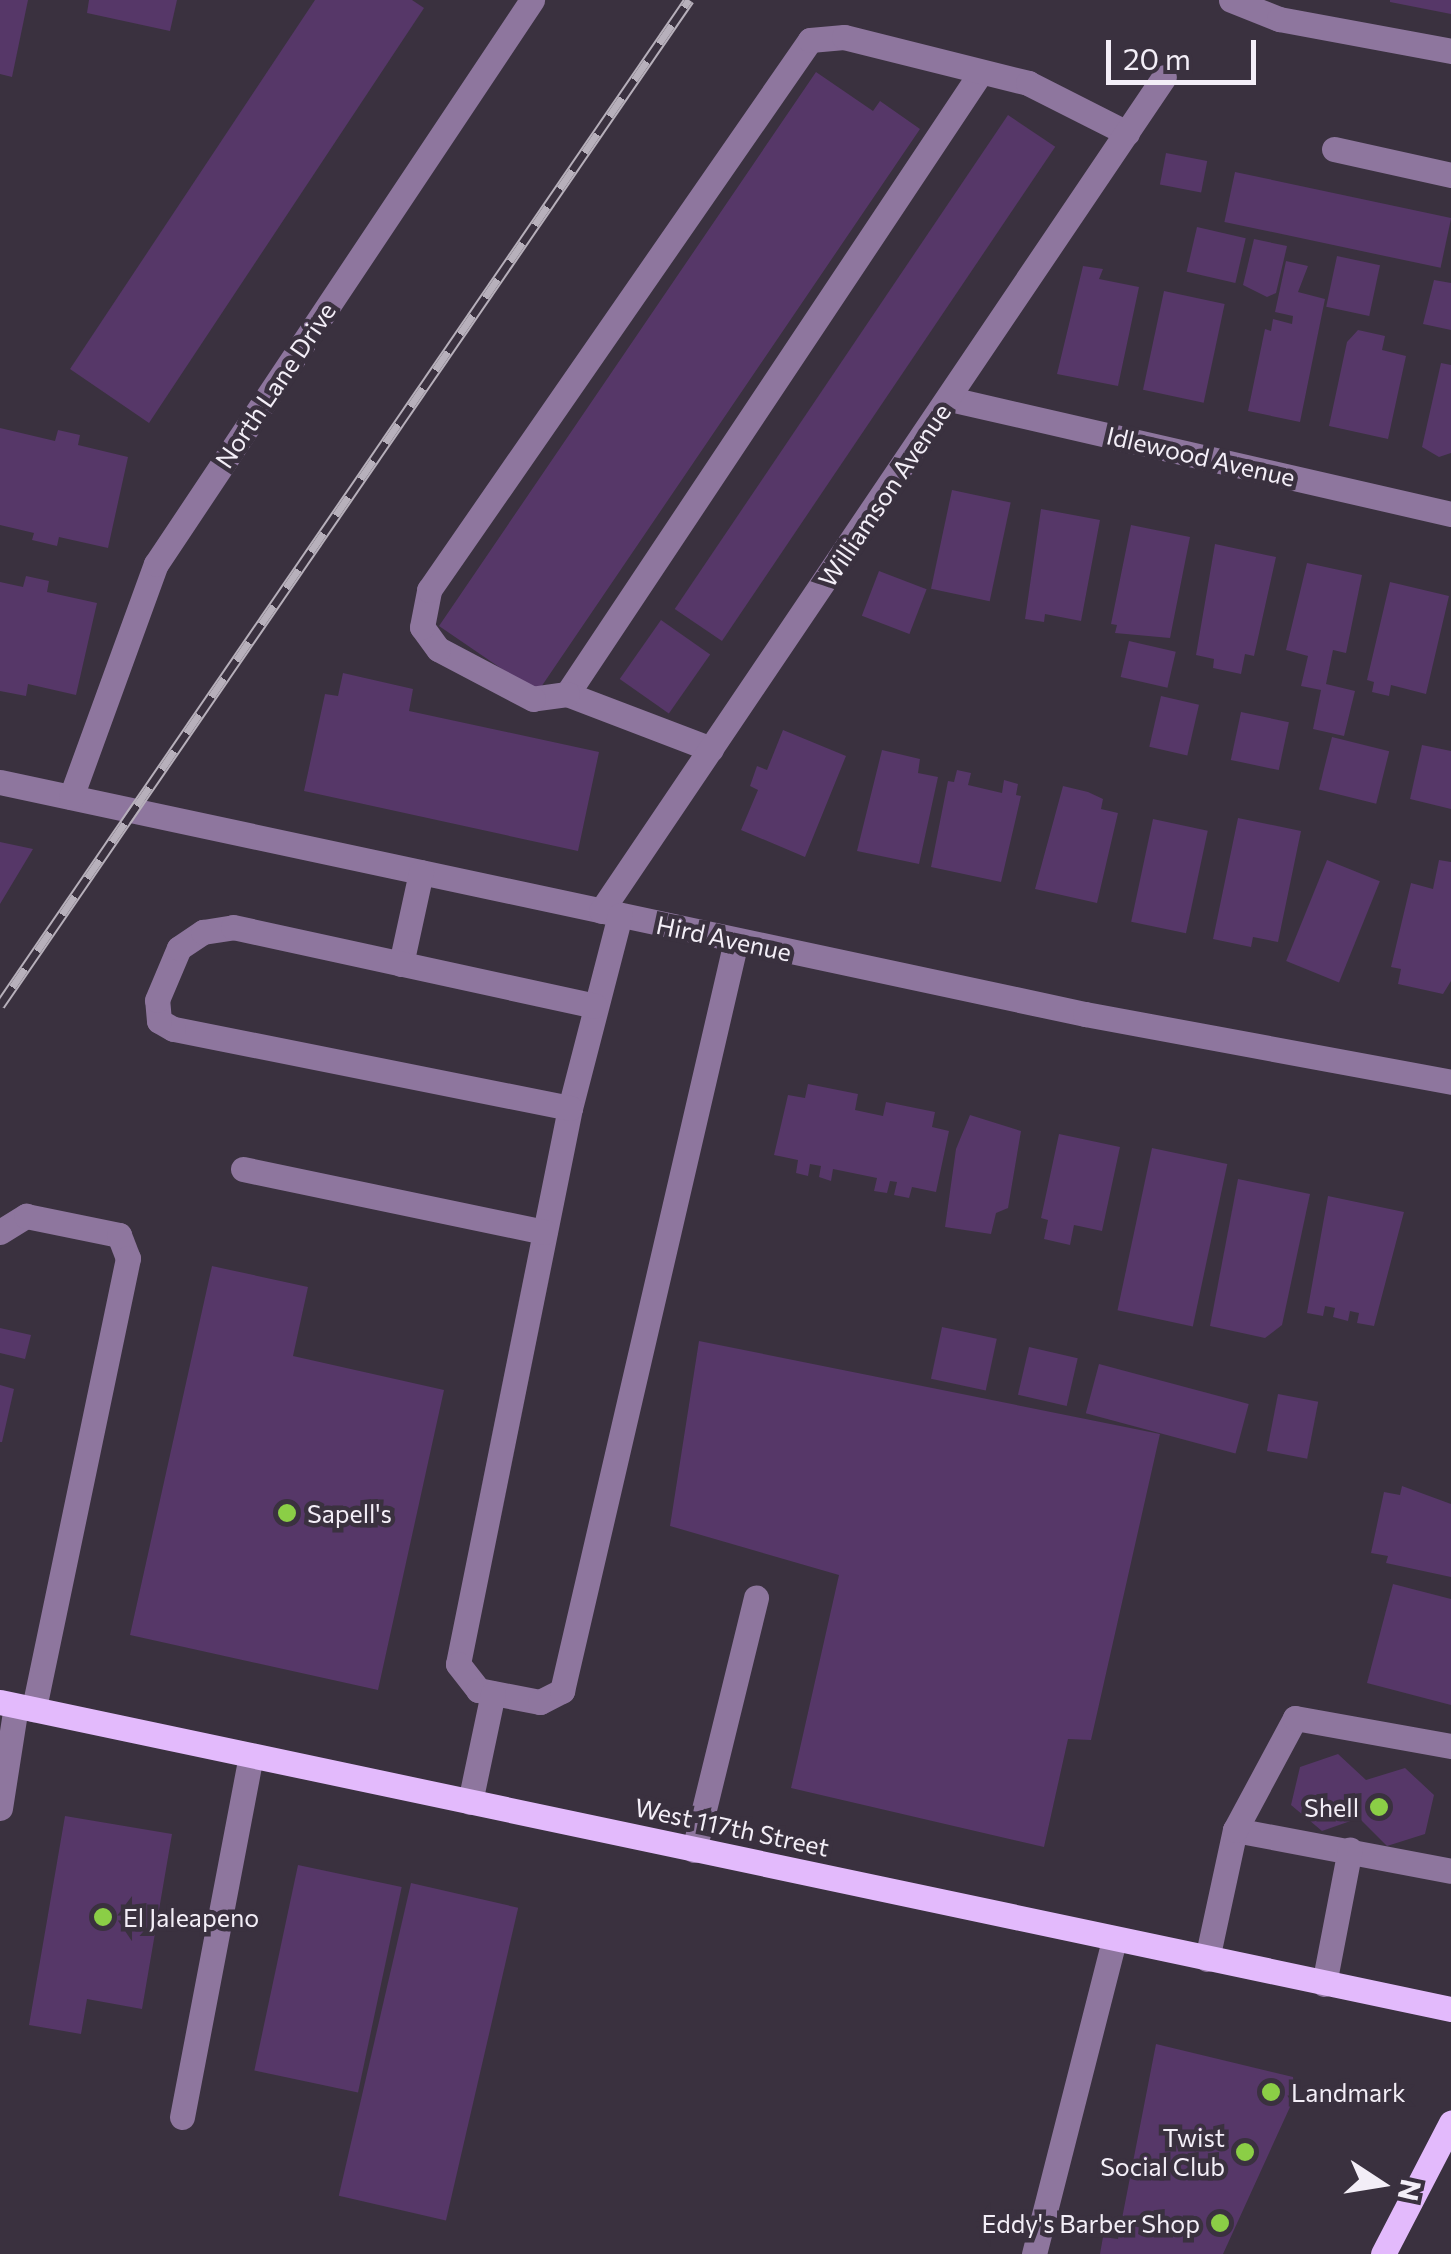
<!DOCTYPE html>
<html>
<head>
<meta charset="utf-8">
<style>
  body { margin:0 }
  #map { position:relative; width:1451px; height:2254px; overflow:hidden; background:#3a313f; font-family:Commissioner,sans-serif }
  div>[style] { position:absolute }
  .building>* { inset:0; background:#563768; transform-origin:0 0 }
  .minor>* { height:25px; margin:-12.5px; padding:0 12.5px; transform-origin:12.5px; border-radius:12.5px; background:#8e769e }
  .major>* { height:25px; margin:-12.5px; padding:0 12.5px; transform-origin:12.5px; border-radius:12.5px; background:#e3bafc }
  .rail>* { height:11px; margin-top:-5.5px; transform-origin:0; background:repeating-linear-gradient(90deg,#3a313f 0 22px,#b7b0bb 0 44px); box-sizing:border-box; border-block:2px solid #b7b0bb }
  .dots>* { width:28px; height:28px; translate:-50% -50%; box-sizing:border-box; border:5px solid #3a313f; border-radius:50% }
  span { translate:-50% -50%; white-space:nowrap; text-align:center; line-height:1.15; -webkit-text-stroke:9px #3a313f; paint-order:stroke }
  .street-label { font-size:25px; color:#f3eef7 }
  .poi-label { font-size:25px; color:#f3eef7 }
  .left { translate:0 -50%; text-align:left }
  .right { translate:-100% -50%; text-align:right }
  .north { position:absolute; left:1331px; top:2134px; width:100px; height:100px; -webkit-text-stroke:8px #3a313f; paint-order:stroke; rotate:102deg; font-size:28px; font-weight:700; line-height:40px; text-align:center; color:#f3eef7 }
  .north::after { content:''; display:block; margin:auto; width:35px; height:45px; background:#f3eef7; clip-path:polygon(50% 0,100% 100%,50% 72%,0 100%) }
  .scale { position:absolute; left:1106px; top:40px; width:150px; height:45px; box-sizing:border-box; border:5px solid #f3eef7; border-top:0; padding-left:12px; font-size:30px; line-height:35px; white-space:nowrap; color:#f3eef7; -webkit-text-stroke:8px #3a313f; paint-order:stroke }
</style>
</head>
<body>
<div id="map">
  <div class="building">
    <i style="clip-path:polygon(0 0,28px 0,12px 77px,0 74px)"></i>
    <i style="clip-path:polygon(89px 0,177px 0,170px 31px,87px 13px)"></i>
    <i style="clip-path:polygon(315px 0,412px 0,424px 8px,149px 423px,70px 369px)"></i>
    <i style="clip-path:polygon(1390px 0,1451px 0,1451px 14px,1390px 2px)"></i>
    <i style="clip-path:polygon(816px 72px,873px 111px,880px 101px,920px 129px,537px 693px,439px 626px)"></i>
    <i style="left:1008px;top:115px;width:57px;height:596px;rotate:34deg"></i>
    <i style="left:1166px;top:153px;width:42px;height:32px;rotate:11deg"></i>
    <i style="left:1235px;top:172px;width:221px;height:51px;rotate:12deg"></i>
    <i style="left:1197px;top:227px;width:50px;height:46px;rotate:13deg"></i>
    <i style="clip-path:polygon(1254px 239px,1287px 246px,1276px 293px,1267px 297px,1243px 285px)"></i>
    <i style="left:1337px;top:256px;width:44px;height:52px;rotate:12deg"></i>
    <i style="clip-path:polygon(1286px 261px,1308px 266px,1298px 292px,1325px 299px,1300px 422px,1248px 411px,1265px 329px,1271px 331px,1273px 319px,1292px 324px,1293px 316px,1275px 312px)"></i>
    <i style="clip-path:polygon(1083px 266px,1103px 269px,1099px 279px,1139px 287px,1118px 386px,1057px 374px)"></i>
    <i style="clip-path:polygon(1434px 280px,1451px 283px,1451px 330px,1423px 324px)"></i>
    <i style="left:1164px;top:291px;width:62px;height:101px;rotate:12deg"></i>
    <i style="clip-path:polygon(1358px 330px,1385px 336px,1382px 350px,1406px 356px,1388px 439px,1329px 426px,1347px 342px)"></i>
    <i style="clip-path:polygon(1441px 363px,1451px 365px,1451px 453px,1439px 457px,1422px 447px)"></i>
    <i style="clip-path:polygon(0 428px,55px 441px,58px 430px,80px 435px,78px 445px,128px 457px,108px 548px,59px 537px,57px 546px,32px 540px,34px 533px,0 525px)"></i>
    <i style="left:952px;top:490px;width:60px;height:101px;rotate:12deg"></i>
    <i style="clip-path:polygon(1041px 509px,1100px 520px,1081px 621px,1045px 614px,1044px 622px,1025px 619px)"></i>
    <i style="clip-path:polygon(1131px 525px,1190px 537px,1170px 638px,1115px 633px,1117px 625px,1111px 624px)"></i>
    <i style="clip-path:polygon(1215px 544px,1276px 557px,1254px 656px,1245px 654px,1241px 674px,1213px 668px,1214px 659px,1196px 655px)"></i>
    <i style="clip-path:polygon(1307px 563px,1362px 575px,1346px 653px,1333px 650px,1326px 684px,1355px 691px,1344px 736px,1313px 729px,1321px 690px,1301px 686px,1308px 656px,1286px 650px)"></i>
    <i style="left:879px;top:571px;width:51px;height:48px;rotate:21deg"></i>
    <i style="clip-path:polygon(26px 576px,49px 581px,47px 592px,97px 603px,76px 695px,28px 684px,26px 696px,0 691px,0 582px,23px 587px)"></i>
    <i style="clip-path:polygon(1390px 582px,1449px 596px,1426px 694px,1391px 685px,1389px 696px,1372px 692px,1374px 682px,1367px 680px)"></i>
    <i style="left:661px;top:620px;width:60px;height:72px;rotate:35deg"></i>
    <i style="left:1129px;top:641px;width:48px;height:37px;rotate:13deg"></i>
    <i style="clip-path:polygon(343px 673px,413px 689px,409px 711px,599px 752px,578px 851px,304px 791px,325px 694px,338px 696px)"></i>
    <i style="left:1161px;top:696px;width:39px;height:52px;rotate:13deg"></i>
    <i style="left:1241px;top:712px;width:49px;height:49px;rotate:12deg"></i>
    <i style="clip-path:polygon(783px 730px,846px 756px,805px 857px,741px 830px,758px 790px,750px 786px,757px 766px,767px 770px)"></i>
    <i style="left:1332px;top:737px;width:59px;height:54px;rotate:14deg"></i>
    <i style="clip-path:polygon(1422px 745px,1451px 751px,1451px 809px,1410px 799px)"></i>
    <i style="clip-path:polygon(882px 750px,920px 759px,918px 773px,938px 777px,919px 864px,857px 851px)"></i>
    <i style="clip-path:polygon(957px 770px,971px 773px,968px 785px,1002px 793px,1004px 780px,1018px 784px,1016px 795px,1021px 796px,1001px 882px,931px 867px,948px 781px,954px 782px)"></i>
    <i style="clip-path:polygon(1063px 786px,1088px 792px,1103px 799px,1101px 809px,1118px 813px,1097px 903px,1035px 889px)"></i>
    <i style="clip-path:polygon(1238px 818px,1301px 831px,1278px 942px,1253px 937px,1251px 947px,1213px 939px)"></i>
    <i style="left:1153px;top:819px;width:56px;height:105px;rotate:12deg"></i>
    <i style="clip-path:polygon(0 842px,33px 849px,0 904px)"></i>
    <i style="left:1327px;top:860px;width:57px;height:109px;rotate:22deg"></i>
    <i style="clip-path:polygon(1439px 860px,1451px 862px,1451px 981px,1443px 994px,1398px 984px,1401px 969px,1391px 967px,1411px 883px,1433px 889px)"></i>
    <i style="clip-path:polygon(808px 1084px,858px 1094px,855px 1110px,883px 1116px,886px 1102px,935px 1112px,932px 1127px,949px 1131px,936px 1192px,912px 1187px,909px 1198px,894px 1195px,897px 1182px,890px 1181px,887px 1193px,874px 1191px,877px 1178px,833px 1169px,831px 1181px,819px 1177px,821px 1166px,810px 1164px,808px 1176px,796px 1173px,798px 1160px,774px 1155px,788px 1095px,805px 1098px)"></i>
    <i style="clip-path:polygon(970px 1115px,1021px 1131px,1008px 1208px,996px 1213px,991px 1234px,945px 1227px,956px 1149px)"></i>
    <i style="clip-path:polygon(1059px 1134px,1120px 1147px,1102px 1231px,1074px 1225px,1070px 1245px,1044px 1239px,1048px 1220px,1041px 1218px)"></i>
    <i style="left:1152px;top:1148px;width:77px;height:166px;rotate:12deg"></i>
    <i style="clip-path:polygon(1238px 1179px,1310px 1194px,1282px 1325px,1265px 1338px,1210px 1326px)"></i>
    <i style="clip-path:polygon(1328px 1196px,1404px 1212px,1374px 1326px,1357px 1323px,1359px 1313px,1350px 1311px,1348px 1321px,1333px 1317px,1335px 1308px,1325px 1306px,1323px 1316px,1307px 1313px)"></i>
    <i style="clip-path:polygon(212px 1266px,308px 1287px,293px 1356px,444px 1390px,378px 1690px,130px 1635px)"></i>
    <i style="left:942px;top:1327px;width:56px;height:53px;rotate:12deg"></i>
    <i style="clip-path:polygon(0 1328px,31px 1335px,25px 1359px,0 1353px)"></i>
    <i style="clip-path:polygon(699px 1341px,1160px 1434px,1091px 1740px,1068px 1739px,1044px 1847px,791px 1788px,839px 1575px,670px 1526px)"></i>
    <i style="left:1029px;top:1347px;width:50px;height:49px;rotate:13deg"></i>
    <i style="left:1099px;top:1364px;width:155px;height:51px;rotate:15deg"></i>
    <i style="clip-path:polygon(0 1385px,14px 1389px,2px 1442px,0 1442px)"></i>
    <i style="left:1278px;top:1394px;width:41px;height:58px;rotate:11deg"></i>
    <i style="clip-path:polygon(1402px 1486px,1451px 1504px,1451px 1577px,1386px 1563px,1388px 1556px,1371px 1553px,1384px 1492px,1400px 1495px)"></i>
    <i style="clip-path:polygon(1393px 1584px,1451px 1599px,1451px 1705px,1367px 1683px)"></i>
    <i style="clip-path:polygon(1338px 1754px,1366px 1780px,1405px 1768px,1434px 1795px,1425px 1834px,1387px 1846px,1359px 1818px,1322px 1831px,1291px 1805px,1300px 1767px)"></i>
    <i style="clip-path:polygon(65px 1816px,172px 1834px,142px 2009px,87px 1999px,81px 2034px,29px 2025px)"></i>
    <i style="left:298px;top:1865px;width:106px;height:210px;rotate:12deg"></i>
    <i style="left:411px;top:1883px;width:110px;height:321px;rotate:13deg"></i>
    <i style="clip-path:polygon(1156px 2044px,1293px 2077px,1295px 2096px,1223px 2254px,1100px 2254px,1103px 2237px,1118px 2239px)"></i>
  </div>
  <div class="minor">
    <i style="left:1231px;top:0;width:52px;rotate:21.6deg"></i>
    <i style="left:1279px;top:19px;width:175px;rotate:10.5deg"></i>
    <i style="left:1334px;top:149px;width:120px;rotate:12.5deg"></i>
    <i style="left:950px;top:399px;width:514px;rotate:12.93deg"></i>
    <i style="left:567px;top:694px;width:747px;rotate:-56.35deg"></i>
    <i style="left:711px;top:749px;width:154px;rotate:-159.1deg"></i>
    <i style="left:567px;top:694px;width:34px;rotate:172deg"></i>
    <i style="left:533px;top:699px;width:107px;rotate:-152.2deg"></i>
    <i style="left:438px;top:649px;width:27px;rotate:-126deg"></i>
    <i style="left:422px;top:627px;width:38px;rotate:-79deg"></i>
    <i style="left:429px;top:590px;width:669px;rotate:-55.29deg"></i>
    <i style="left:810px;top:40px;width:34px;rotate:-5deg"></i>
    <i style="left:844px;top:37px;width:190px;rotate:14deg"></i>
    <i style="left:1028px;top:83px;width:111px;rotate:26.8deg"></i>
    <i style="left:0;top:782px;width:1110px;rotate:12.07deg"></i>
    <i style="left:1085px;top:1014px;width:372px;rotate:10.5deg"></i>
    <i style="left:71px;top:797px;width:248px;rotate:-70deg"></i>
    <i style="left:156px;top:564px;width:678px;rotate:-56.31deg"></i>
    <i style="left:601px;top:911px;width:1006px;rotate:-55.98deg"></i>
    <i style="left:620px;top:915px;width:199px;rotate:104.5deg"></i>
    <i style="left:570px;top:1108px;width:567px;rotate:101.39deg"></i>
    <i style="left:458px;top:1664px;width:33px;rotate:52deg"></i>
    <i style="left:478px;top:1690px;width:63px;rotate:11deg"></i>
    <i style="left:540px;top:1702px;width:25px;rotate:-27deg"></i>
    <i style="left:562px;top:1691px;width:770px;rotate:-76.94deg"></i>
    <i style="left:401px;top:964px;width:94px;rotate:-77.7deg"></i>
    <i style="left:570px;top:1108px;width:405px;rotate:-168.7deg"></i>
    <i style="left:173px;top:1029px;width:16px;rotate:-150deg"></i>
    <i style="left:159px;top:1021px;width:21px;rotate:-95deg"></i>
    <i style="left:157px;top:1000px;width:56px;rotate:-67.1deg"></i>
    <i style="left:179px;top:948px;width:29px;rotate:-34deg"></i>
    <i style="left:203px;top:932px;width:30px;rotate:-9deg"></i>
    <i style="left:233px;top:927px;width:370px;rotate:12.3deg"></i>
    <i style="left:243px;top:1169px;width:308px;rotate:11.8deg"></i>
    <i style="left:0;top:1232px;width:31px;rotate:-32deg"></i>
    <i style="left:26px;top:1216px;width:95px;rotate:11.5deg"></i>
    <i style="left:119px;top:1235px;width:25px;rotate:69deg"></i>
    <i style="left:128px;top:1258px;width:461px;rotate:101.8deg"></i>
    <i style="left:470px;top:1802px;width:111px;rotate:-78.1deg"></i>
    <i style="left:0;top:1808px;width:103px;rotate:-81.1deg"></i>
    <i style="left:1235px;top:1830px;width:220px;rotate:10.7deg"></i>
    <i style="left:694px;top:1850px;width:260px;rotate:-76.2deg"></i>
    <i style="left:1207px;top:1959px;width:132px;rotate:-77.8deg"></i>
    <i style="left:1235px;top:1830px;width:127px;rotate:-61.8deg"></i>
    <i style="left:1295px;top:1718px;width:158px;rotate:10.2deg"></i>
    <i style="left:1324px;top:1984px;width:137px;rotate:-79.1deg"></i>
    <i style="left:182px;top:2117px;width:368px;rotate:-79.2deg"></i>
    <i style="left:1034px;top:2254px;width:325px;rotate:-75.7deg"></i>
  </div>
  <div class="major">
    <i style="left:0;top:1702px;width:1483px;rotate:11.95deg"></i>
    <i style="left:1383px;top:2254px;width:148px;rotate:-62.6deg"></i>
  </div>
  <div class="rail">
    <i style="left:0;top:1005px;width:1219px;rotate:-55.57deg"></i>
  </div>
  <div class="dots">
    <i style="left:287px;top:1513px;background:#8bce46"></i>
    <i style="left:1379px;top:1807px;background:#8bce46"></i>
    <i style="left:103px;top:1917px;background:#8bce46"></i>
    <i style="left:1271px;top:2092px;background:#8bce46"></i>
    <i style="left:1245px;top:2152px;background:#8bce46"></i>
    <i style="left:1220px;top:2223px;background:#8bce46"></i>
  </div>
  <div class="street-label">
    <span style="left:275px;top:385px;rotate:-56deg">North Lane Drive</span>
    <span style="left:1201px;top:456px;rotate:13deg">Idlewood Avenue</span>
    <span style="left:884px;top:495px;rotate:-56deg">Williamson Avenue</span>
    <span style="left:724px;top:938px;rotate:12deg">Hird Avenue</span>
    <span style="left:732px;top:1827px;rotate:12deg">West 117th Street</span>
  </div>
  <div class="poi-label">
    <span class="left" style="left:307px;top:1513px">Sapell's</span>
    <span class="right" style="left:1359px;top:1807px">Shell</span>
    <span class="left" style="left:123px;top:1917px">El Jaleapeno</span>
    <span class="left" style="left:1291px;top:2092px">Landmark</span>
    <span class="right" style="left:1225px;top:2152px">Twist<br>Social Club</span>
    <span class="right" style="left:1200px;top:2223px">Eddy's Barber Shop</span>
  </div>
  <div class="north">N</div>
  <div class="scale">20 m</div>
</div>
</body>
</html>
